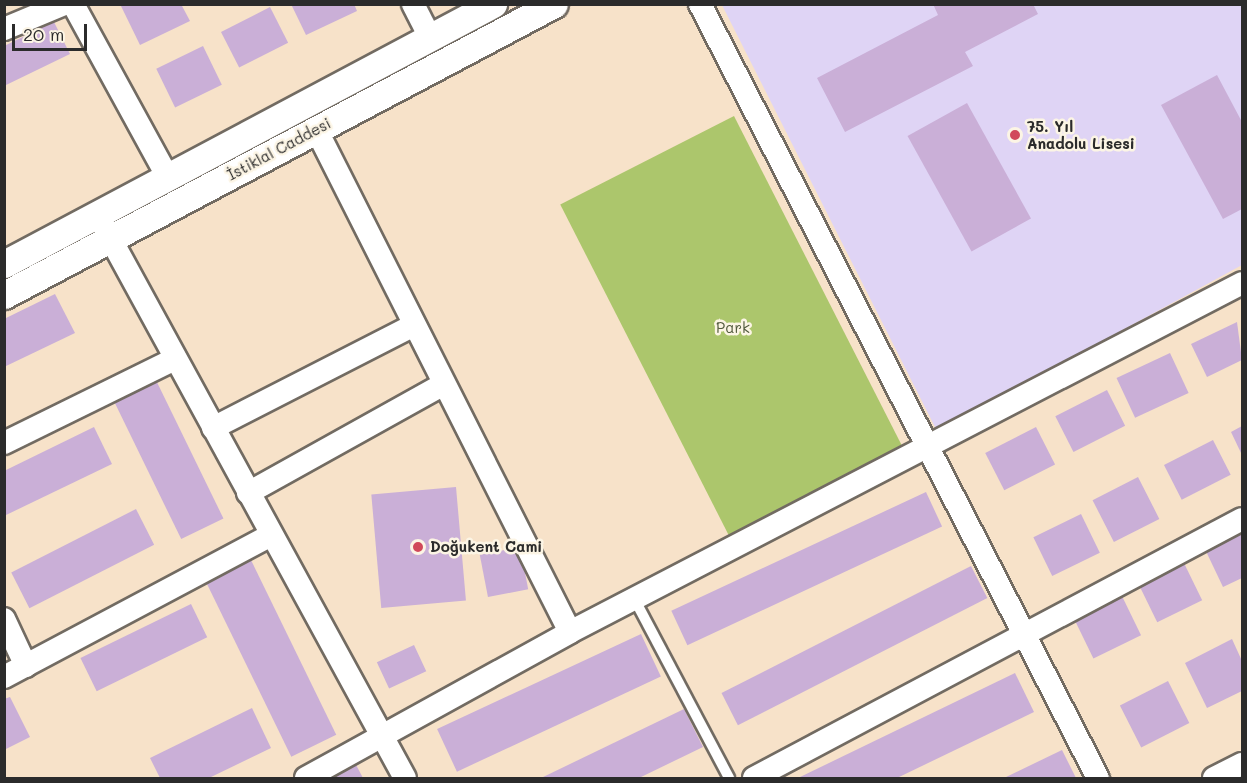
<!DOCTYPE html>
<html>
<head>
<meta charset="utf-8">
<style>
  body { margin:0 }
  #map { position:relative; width:1247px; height:783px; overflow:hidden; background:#f7e2c9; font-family:Mali,sans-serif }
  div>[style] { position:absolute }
  .built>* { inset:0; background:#dfd4f5 }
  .green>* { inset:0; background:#acc66c; transform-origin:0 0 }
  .building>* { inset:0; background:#caafd7; transform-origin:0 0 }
  .roads { filter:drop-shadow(2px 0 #726b62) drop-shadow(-2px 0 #726b62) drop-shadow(0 2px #726b62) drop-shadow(0 -2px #726b62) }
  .service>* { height:10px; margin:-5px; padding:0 5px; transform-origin:5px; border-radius:5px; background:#fff }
  .minor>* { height:22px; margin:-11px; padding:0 11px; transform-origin:11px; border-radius:11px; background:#fff }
  .tertiary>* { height:27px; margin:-13.5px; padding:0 13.5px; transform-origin:13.5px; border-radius:13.5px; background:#fff }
  .dots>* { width:16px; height:16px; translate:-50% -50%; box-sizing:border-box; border:3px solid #fcf5e5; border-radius:50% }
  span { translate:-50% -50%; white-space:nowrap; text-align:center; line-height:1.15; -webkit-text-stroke:5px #fcf5e5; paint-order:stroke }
  .poi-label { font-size:15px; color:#2b2b2b; font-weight:700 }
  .left { translate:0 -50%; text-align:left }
  .street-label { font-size:15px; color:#2b2b2b }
  .park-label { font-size:15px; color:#525a3e }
  .frame { position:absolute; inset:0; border:6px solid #2b2b2b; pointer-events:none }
  .scale { position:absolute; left:12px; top:24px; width:75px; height:27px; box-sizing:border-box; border:3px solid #2b2b2b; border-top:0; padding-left:8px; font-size:18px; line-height:21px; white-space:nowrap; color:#2b2b2b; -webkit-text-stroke:4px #fcf5e5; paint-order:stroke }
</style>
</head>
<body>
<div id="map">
  <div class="built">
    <i style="clip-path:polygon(722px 5px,1242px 5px,1242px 265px,937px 431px)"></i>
  </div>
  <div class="green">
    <i style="left:734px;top:116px;width:377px;height:195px;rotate:63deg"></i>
  </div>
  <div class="building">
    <i style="clip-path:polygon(120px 4px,181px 4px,190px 21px,140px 45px)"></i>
    <i style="clip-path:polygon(291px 4px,354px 4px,357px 11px,306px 35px)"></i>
    <i style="clip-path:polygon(933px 4px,1033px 4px,1038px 14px,965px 52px,973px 66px,845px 132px,817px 78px,938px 15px)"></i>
    <i style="left:270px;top:7px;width:40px;height:55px;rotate:63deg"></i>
    <i style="clip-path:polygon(54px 22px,70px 54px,4px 86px,4px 46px)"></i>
    <i style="left:203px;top:46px;width:43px;height:52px;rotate:64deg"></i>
    <i style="clip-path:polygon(1217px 75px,1242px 122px,1242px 209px,1223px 219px,1161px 105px)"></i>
    <i style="left:967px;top:103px;width:132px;height:68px;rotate:61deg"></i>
    <i style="clip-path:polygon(55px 294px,75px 333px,4px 367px,4px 319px)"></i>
    <i style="clip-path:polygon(1237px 322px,1242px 360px,1207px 377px,1191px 344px)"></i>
    <i style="left:1170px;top:353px;width:44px;height:59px;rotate:65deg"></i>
    <i style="left:152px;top:372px;width:163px;height:47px;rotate:64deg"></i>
    <i style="left:1107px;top:390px;width:40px;height:58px;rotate:63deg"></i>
    <i style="clip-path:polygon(1242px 426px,1242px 455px,1231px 432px)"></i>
    <i style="clip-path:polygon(94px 427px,112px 464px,4px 516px,4px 471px)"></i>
    <i style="left:1036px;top:427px;width:42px;height:57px;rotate:63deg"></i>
    <i style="left:1213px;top:440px;width:39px;height:55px;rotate:63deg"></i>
    <i style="left:1138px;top:477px;width:47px;height:51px;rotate:63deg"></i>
    <i style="left:456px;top:487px;width:114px;height:85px;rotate:85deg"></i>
    <i style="left:926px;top:492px;width:38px;height:281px;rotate:65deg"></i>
    <i style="left:136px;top:509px;width:40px;height:140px;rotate:63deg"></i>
    <i style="left:1081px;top:514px;width:43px;height:53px;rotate:64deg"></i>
    <i style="clip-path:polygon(1242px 526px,1242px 578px,1223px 587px,1203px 545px)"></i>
    <i style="left:520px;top:547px;width:43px;height:41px;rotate:79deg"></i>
    <i style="left:249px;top:556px;width:199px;height:50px;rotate:64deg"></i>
    <i style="left:1182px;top:559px;width:46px;height:50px;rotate:64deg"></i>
    <i style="left:971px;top:566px;width:36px;height:280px;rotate:63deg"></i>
    <i style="left:1120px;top:592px;width:48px;height:53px;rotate:64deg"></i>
    <i style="left:191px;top:604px;width:37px;height:123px;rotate:64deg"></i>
    <i style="left:641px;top:634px;width:47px;height:225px;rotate:65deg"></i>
    <i style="clip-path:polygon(1232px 639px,1242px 661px,1242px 691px,1207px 708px,1185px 663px)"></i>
    <i style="left:414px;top:645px;width:29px;height:41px;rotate:65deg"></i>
    <i style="clip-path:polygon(1015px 673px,1034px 712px,897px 778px,798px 778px)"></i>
    <i style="left:1168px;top:681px;width:47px;height:54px;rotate:63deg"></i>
    <i style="clip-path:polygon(10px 697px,30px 737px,4px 750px,4px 699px)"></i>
    <i style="clip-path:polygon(252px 708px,271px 748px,209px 778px,160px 778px,150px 758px)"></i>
    <i style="clip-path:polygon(684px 709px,703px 747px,639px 778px,541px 778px)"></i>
    <i style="clip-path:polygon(1062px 750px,1076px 778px,1004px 778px)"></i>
    <i style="clip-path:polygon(354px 761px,363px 778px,318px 778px)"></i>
  </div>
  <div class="roads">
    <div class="service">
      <i style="left:636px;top:602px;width:199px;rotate:62.1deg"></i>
    </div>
    <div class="minor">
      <i style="left:73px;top:4px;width:196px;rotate:61.3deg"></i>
      <i style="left:413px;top:4px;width:37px;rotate:63deg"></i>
      <i style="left:700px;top:4px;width:870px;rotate:62.79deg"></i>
      <i style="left:4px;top:29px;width:65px;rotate:-22.6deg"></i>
      <i style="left:316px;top:129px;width:563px;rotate:63.21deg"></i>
      <i style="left:102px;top:223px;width:632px;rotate:61.37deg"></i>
      <i style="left:213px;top:428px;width:226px;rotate:-27.1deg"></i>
      <i style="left:4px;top:443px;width:191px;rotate:-26.2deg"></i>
      <i style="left:248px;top:493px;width:224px;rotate:-29.1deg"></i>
      <i style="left:4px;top:619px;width:52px;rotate:64.9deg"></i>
      <i style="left:4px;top:677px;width:302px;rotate:-28deg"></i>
      <i style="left:306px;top:778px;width:302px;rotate:-28.9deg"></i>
      <i style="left:570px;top:632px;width:757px;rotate:-27.44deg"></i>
      <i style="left:754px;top:778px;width:552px;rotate:-27.96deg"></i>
      <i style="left:1214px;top:778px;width:31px;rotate:-27deg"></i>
    </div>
    <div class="tertiary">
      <i style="left:4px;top:264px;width:554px;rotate:-28deg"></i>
      <i style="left:4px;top:295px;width:622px;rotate:-27.88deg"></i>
    </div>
  </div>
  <div class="dots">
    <i style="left:1015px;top:135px;background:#d1495b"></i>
    <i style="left:418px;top:547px;background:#d1495b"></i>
  </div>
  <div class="poi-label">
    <span class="left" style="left:1027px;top:135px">75. Yıl<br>Anadolu Lisesi</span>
    <span class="left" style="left:430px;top:547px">Doğukent Cami</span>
  </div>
  <div class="street-label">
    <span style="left:279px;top:149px;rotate:-28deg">İstiklal Caddesi</span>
  </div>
  <div class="park-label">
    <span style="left:733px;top:328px">Park</span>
  </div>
  <div class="frame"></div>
  <div class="scale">20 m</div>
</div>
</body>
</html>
